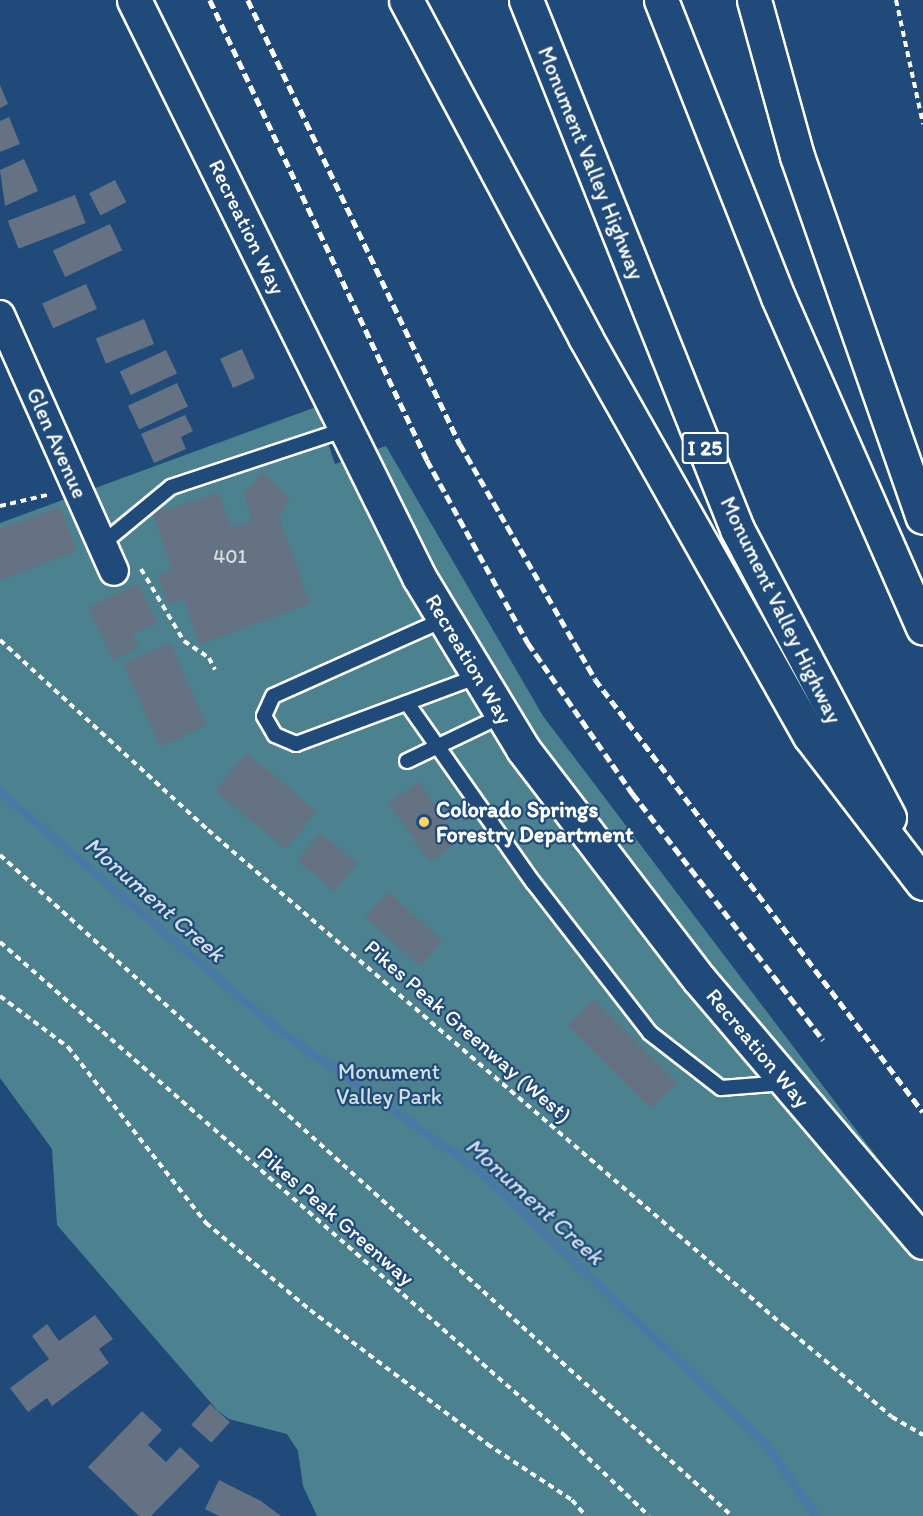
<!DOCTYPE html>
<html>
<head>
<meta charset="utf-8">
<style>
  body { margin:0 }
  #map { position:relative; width:923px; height:1516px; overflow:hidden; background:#1f4a7a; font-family:Itim,sans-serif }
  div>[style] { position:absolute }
  .green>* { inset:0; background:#4c818f }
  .stream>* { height:8px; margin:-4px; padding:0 4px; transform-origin:4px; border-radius:4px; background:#4b79a7 }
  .building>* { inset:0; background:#647283; transform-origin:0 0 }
  .path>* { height:4px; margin-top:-2px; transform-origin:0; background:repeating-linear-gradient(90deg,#fff 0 6px,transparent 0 10.5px) }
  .roads { filter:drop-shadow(2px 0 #fff) drop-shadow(-2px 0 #fff) drop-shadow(0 2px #fff) drop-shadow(0 -2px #fff) }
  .service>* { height:14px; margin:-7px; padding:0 7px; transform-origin:7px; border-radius:7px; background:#1f4a7a }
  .minor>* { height:28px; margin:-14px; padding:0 14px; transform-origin:14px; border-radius:14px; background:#1f4a7a }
  .tertiary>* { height:33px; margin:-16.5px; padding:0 16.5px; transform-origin:16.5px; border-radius:16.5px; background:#1f4a7a }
  .motorway>* { height:33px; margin:-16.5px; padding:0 16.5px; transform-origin:16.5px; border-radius:16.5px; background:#1f4a7a }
  .rail>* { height:4.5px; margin-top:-2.25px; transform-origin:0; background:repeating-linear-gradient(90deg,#fff 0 9px,transparent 0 13.5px) }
  .dots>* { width:16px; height:16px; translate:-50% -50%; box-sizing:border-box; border:3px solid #1f4a7a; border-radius:50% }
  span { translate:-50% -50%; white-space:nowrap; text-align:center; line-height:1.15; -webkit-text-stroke:4.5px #1f4a7a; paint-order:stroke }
  .number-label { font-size:20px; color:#d8dce0 }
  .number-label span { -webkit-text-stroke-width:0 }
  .shield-label span { padding:2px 4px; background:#1f4a7a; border:2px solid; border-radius:4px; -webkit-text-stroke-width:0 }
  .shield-label { font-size:21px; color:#fff; font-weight:700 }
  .street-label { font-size:22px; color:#fff }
  .poi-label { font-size:22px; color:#fff; font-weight:700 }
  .left { translate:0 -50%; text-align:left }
  .park-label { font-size:22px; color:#d2e0e3 }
  .water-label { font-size:24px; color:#d2dee9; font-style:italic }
</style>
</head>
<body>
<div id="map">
  <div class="green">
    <i style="clip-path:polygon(316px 407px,335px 464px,386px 446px,543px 716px,923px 1218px,923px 1516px,317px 1516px,303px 1486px,298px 1451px,287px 1434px,229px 1419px,217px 1410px,57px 1225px,52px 1149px,0 1078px,0 523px)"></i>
  </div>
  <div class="stream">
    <i style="left:0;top:792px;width:363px;rotate:40.5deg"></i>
    <i style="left:276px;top:1028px;width:247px;rotate:35.1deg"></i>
    <i style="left:478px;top:1170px;width:396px;rotate:43.6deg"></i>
    <i style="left:765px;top:1443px;width:89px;rotate:55.1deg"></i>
  </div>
  <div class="building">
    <i style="clip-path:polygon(0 85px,8px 104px,0 108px)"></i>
    <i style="clip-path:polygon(9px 117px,20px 144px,0 152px,0 121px)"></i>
    <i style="clip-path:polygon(24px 159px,38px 191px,5px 206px,0 170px)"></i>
    <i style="left:115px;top:180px;width:25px;height:29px;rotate:63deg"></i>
    <i style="left:75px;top:195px;width:30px;height:72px;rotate:69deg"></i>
    <i style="left:110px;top:224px;width:29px;height:63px;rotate:65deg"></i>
    <i style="left:86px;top:284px;width:27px;height:48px;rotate:66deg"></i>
    <i style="left:144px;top:319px;width:27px;height:52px;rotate:68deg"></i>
    <i style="left:242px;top:349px;width:32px;height:24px;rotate:66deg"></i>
    <i style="left:166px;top:350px;width:26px;height:51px;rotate:65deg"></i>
    <i style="left:177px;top:383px;width:26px;height:54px;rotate:65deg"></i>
    <i style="clip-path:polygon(185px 415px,193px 431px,181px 437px,186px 449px,154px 463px,141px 434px)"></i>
    <i style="clip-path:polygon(263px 471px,290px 499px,279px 517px,310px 603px,199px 645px,184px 599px,168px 605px,158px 575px,172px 570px,154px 516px,158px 506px,166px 510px,218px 493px,232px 528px,252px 522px,244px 493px)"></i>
    <i style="clip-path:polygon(60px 507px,77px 551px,0 580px,0 529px)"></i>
    <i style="clip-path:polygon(138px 584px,157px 623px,133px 634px,139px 647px,113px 660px,88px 608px)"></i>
    <i style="left:170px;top:643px;width:90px;height:51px;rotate:66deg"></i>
    <i style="left:247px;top:753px;width:91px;height:49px;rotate:40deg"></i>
    <i style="left:419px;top:782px;width:71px;height:37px;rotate:55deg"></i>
    <i style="left:320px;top:833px;width:48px;height:36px;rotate:39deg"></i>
    <i style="left:388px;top:892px;width:73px;height:34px;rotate:42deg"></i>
    <i style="left:594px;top:999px;width:118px;height:37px;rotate:45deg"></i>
    <i style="clip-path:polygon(95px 1315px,113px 1339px,99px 1349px,109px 1363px,52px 1406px,47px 1398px,28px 1412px,10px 1388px,49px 1359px,32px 1336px,47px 1324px,59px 1341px)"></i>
    <i style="left:210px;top:1404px;width:27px;height:28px;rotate:42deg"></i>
    <i style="clip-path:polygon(142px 1411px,162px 1430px,148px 1445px,166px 1462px,180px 1447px,200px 1466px,151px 1516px,139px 1516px,88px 1467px)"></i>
    <i style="clip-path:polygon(219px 1480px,261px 1501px,281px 1516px,219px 1516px,205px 1509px)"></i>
  </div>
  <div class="path">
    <i style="left:896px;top:0;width:127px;rotate:77.7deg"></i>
    <i style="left:0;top:506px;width:52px;rotate:-13.2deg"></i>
    <i style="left:141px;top:569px;width:84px;rotate:59.2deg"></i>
    <i style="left:184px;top:641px;width:30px;rotate:34deg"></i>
    <i style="left:209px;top:658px;width:13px;rotate:63deg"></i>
    <i style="left:0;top:640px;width:282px;rotate:42.4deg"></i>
    <i style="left:208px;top:830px;width:760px;rotate:40.73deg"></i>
    <i style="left:784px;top:1326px;width:141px;rotate:40.1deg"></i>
    <i style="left:892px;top:1417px;width:36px;rotate:30deg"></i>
    <i style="left:0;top:855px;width:986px;rotate:42.08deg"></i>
    <i style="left:0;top:942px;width:751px;rotate:41.16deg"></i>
    <i style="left:565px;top:1436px;width:116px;rotate:43.6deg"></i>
    <i style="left:0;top:996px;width:85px;rotate:36.9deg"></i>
    <i style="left:68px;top:1047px;width:224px;rotate:51.9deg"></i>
    <i style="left:206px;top:1223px;width:136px;rotate:39.9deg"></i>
    <i style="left:310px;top:1310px;width:222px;rotate:37.1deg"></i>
    <i style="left:487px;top:1444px;width:102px;rotate:33.4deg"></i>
    <i style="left:572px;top:1500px;width:21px;rotate:49deg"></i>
  </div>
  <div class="roads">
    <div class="service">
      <i style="left:102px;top:544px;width:89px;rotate:-39.6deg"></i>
      <i style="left:171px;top:487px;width:181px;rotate:-18.3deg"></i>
      <i style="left:445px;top:619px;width:188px;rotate:155.9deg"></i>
      <i style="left:273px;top:696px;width:22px;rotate:114deg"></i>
      <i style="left:264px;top:716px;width:22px;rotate:60deg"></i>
      <i style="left:275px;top:735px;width:23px;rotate:23deg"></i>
      <i style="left:296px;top:744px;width:195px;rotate:-20.4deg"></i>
      <i style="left:407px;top:703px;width:219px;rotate:54.9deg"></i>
      <i style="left:533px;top:882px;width:191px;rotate:52.2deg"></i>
      <i style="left:650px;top:1033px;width:90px;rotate:37.8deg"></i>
      <i style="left:721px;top:1088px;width:64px;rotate:-4.5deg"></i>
      <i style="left:407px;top:761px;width:106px;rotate:-25.6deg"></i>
    </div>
    <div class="minor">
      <i style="left:0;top:315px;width:280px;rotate:66deg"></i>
    </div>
    <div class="tertiary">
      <i style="left:134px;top:0;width:644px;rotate:63.71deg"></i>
      <i style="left:419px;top:577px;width:201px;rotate:58.8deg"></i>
      <i style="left:523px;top:749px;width:290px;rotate:52.6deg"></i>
      <i style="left:699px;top:979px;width:345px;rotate:49.6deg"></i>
    </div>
    <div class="motorway">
      <i style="left:406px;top:0;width:382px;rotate:62deg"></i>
      <i style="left:585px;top:337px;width:458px;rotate:60.6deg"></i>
      <i style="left:810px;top:736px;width:185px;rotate:52.5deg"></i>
      <i style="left:526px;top:0;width:570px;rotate:68.25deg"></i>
      <i style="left:737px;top:529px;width:326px;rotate:62.2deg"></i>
      <i style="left:661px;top:0;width:319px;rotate:68.5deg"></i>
      <i style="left:778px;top:297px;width:361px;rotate:66.3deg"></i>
      <i style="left:754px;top:0;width:162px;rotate:74.6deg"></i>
      <i style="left:797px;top:156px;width:382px;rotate:70.8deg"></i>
    </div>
  </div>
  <div class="rail">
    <i style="left:210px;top:0;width:509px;rotate:64.74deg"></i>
    <i style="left:427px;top:460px;width:209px;rotate:61.1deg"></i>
    <i style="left:528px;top:643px;width:184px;rotate:55.2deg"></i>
    <i style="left:633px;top:794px;width:311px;rotate:52.3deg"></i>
    <i style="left:248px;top:0;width:492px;rotate:64.5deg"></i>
    <i style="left:460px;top:444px;width:271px;rotate:60.1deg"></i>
    <i style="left:595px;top:679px;width:543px;rotate:52.86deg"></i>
  </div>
  <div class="dots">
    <i style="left:424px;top:822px;background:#ffd166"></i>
  </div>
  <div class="number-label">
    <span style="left:230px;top:556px">401</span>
  </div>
  <div class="shield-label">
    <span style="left:705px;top:448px">I 25</span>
  </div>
  <div class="street-label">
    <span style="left:591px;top:163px;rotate:68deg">Monument Valley Highway</span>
    <span style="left:247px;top:227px;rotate:64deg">Recreation Way</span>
    <span style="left:57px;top:443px;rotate:66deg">Glen Avenue</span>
    <span style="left:781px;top:610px;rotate:64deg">Monument Valley Highway</span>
    <span style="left:469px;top:659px;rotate:59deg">Recreation Way</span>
    <span style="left:468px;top:1031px;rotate:41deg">Pikes Peak Greenway (West)</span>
    <span style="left:758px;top:1048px;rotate:50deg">Recreation Way</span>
    <span style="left:336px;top:1216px;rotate:41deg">Pikes Peak Greenway</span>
  </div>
  <div class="poi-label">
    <span class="left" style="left:436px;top:822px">Colorado Springs<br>Forestry Department</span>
  </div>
  <div class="park-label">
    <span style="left:389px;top:1084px">Monument<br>Valley Park</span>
  </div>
  <div class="water-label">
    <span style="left:155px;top:899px;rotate:41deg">Monument Creek</span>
    <span style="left:535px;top:1201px;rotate:42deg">Monument Creek</span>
  </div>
</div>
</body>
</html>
